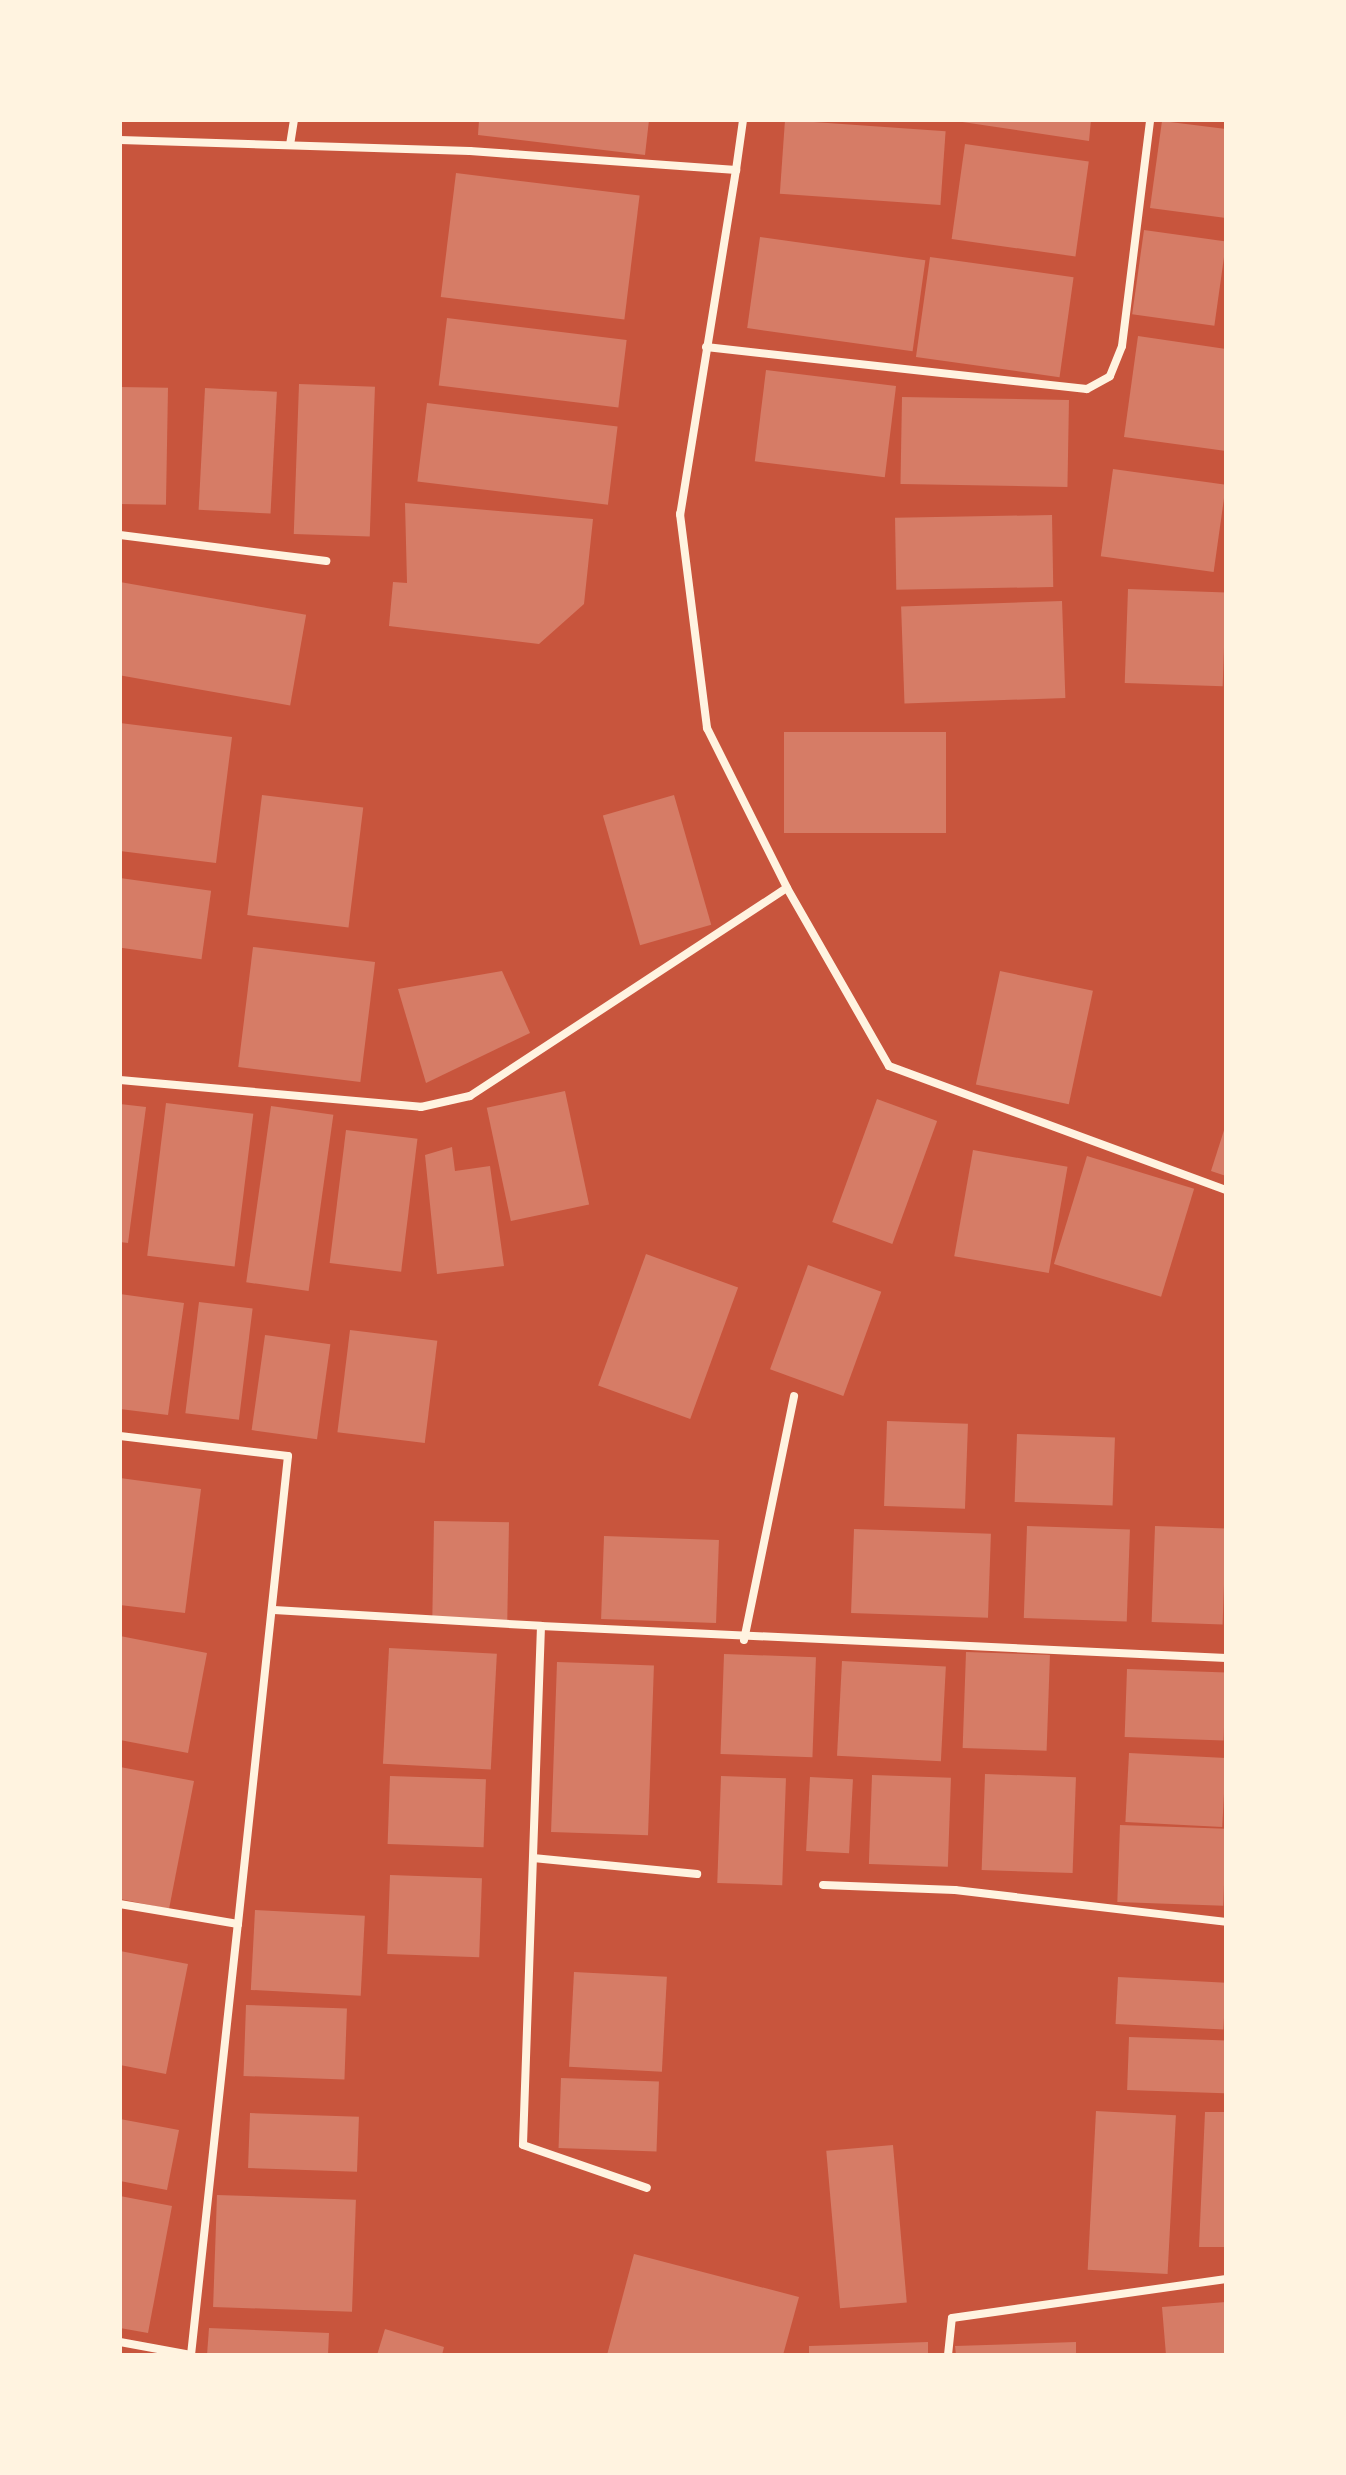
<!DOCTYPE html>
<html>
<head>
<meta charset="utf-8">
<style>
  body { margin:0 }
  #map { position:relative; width:1346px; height:2475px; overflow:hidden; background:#c8553d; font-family:Overpass,sans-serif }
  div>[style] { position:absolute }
  .building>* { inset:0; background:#d67c66; transform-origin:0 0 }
  .minor>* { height:8px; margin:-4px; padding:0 4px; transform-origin:4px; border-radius:4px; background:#fff3e0 }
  span { translate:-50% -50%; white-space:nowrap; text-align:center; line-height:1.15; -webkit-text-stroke:7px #fff3e0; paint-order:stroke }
  .frame { position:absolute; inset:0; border:122px solid #fff3e0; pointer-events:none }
</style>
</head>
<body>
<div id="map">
  <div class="building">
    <i style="clip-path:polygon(479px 120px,649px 120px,645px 155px,478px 135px)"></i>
    <i style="left:785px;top:120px;width:161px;height:74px;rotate:4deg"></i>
    <i style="clip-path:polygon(949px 120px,1091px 120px,1089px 141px)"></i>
    <i style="clip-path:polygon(1162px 121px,1226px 129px,1226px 218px,1150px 208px)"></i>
    <i style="left:965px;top:144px;width:125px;height:96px;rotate:8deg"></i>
    <i style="left:456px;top:173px;width:185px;height:125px;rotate:7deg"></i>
    <i style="left:1144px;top:230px;width:83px;height:85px;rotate:8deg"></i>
    <i style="left:760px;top:237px;width:167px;height:92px;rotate:8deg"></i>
    <i style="left:930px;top:257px;width:145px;height:101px;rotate:8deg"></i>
    <i style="left:447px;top:318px;width:181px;height:68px;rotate:7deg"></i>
    <i style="clip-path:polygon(1138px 336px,1226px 349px,1226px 451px,1124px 437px)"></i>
    <i style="left:766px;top:370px;width:131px;height:92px;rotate:7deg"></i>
    <i style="left:299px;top:384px;width:76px;height:150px;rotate:2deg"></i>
    <i style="left:120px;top:387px;width:48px;height:117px;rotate:1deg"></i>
    <i style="left:205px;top:388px;width:72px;height:122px;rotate:3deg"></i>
    <i style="left:902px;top:397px;width:167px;height:87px;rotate:1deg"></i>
    <i style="left:427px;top:403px;width:192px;height:79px;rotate:7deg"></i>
    <i style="left:1113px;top:469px;width:114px;height:88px;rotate:8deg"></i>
    <i style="clip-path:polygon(405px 503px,593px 519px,584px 604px,539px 644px,389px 626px,393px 582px,407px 583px)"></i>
    <i style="left:1052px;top:515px;width:72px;height:157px;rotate:89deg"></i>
    <i style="left:120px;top:582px;width:189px;height:92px;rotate:10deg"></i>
    <i style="left:1128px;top:589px;width:98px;height:94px;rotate:2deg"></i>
    <i style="left:1062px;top:601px;width:97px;height:161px;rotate:88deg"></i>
    <i style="clip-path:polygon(120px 723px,232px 737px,216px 863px,120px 851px)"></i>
    <i style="left:784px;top:732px;width:162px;height:101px"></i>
    <i style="left:262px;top:795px;width:102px;height:121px;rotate:7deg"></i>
    <i style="left:674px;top:795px;width:135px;height:74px;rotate:74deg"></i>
    <i style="left:120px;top:878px;width:92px;height:69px;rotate:8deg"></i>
    <i style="left:253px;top:947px;width:123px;height:121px;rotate:7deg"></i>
    <i style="clip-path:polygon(502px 971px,530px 1033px,426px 1083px,398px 989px)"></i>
    <i style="left:1000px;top:971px;width:95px;height:116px;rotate:12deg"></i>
    <i style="left:565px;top:1091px;width:116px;height:80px;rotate:78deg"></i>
    <i style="left:877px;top:1099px;width:64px;height:131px;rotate:20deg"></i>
    <i style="left:166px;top:1103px;width:88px;height:154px;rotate:7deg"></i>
    <i style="clip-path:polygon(120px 1104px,146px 1107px,128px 1243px,120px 1242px)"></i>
    <i style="left:271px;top:1106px;width:63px;height:178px;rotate:8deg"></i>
    <i style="clip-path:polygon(1226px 1124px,1226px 1176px,1211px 1171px)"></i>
    <i style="left:346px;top:1130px;width:72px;height:134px;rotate:7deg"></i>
    <i style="clip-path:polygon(452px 1147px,455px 1171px,490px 1166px,504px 1266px,437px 1274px,425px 1155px)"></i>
    <i style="left:973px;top:1150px;width:96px;height:108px;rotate:10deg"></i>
    <i style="left:1087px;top:1156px;width:112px;height:113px;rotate:17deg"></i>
    <i style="left:646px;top:1254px;width:98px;height:140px;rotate:20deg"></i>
    <i style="left:808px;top:1265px;width:78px;height:111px;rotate:20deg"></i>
    <i style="clip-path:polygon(120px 1294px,184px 1303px,168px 1415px,120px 1409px)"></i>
    <i style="left:199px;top:1302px;width:54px;height:112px;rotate:7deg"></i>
    <i style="left:350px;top:1330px;width:88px;height:103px;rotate:7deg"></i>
    <i style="left:265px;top:1335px;width:66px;height:96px;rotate:8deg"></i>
    <i style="left:887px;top:1421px;width:81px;height:85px;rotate:2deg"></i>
    <i style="left:1017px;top:1434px;width:98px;height:68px;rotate:2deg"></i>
    <i style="clip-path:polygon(120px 1478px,201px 1489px,185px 1613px,120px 1605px)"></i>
    <i style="left:434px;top:1521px;width:75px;height:98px;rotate:1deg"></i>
    <i style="left:1027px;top:1526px;width:103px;height:92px;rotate:2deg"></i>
    <i style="left:1155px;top:1526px;width:71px;height:96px;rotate:2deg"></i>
    <i style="left:854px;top:1529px;width:137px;height:84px;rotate:2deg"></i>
    <i style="left:604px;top:1536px;width:115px;height:83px;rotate:2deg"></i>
    <i style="clip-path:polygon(120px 1636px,207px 1653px,188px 1753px,120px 1740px)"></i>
    <i style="left:389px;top:1648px;width:108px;height:116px;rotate:3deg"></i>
    <i style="left:966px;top:1652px;width:84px;height:96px;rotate:2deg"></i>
    <i style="left:724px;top:1654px;width:92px;height:100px;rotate:2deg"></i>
    <i style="left:842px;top:1661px;width:104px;height:95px;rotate:3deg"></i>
    <i style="left:557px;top:1662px;width:97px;height:170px;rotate:2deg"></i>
    <i style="left:1127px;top:1669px;width:99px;height:68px;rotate:2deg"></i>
    <i style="left:1129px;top:1753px;width:97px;height:69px;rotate:3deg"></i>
    <i style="clip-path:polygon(120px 1767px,194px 1781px,169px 1909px,120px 1899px)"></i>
    <i style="left:985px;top:1774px;width:91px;height:96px;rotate:2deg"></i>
    <i style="left:872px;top:1775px;width:79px;height:89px;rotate:2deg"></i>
    <i style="left:390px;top:1776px;width:96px;height:68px;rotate:2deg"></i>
    <i style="left:721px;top:1776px;width:65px;height:107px;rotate:2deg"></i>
    <i style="left:810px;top:1777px;width:43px;height:74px;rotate:3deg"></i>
    <i style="left:1120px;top:1825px;width:106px;height:77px;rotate:2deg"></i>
    <i style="left:390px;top:1875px;width:92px;height:79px;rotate:2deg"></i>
    <i style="left:255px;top:1910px;width:110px;height:80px;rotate:3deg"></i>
    <i style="clip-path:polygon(120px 1951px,188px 1964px,166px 2074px,120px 2065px)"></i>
    <i style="left:574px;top:1972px;width:93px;height:95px;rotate:3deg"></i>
    <i style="left:1118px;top:1977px;width:108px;height:47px;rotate:3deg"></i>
    <i style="left:246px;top:2005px;width:101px;height:71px;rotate:2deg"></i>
    <i style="left:1129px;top:2037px;width:97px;height:53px;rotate:2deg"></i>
    <i style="left:561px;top:2078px;width:98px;height:70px;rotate:2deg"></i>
    <i style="left:1096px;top:2111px;width:80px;height:159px;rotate:3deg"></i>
    <i style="clip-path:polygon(1205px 2112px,1226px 2112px,1226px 2247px,1199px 2247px)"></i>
    <i style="left:250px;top:2113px;width:109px;height:55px;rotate:2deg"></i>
    <i style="clip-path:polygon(120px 2119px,179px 2130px,167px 2190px,120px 2181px)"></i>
    <i style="left:893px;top:2145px;width:158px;height:67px;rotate:85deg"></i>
    <i style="left:217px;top:2195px;width:139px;height:112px;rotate:2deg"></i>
    <i style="clip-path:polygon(120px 2196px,172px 2206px,148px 2333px,120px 2328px)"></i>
    <i style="clip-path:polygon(634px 2254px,799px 2297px,783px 2355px,607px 2355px)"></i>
    <i style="clip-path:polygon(1226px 2302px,1226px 2355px,1166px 2355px,1162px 2307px)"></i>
    <i style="clip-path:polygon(209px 2328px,329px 2333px,328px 2355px,207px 2355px)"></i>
    <i style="clip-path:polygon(385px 2329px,444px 2347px,442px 2355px,377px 2355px)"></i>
    <i style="clip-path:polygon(928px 2342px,928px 2355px,809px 2355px,809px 2346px)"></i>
    <i style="clip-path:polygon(1076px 2342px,1076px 2355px,956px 2355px,955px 2346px)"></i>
  </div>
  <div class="minor">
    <i style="left:120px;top:140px;width:350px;rotate:1.8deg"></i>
    <i style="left:470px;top:151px;width:267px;rotate:4.1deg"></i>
    <i style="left:736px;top:170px;width:349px;rotate:99.2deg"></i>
    <i style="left:680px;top:514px;width:216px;rotate:82.8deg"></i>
    <i style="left:707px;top:728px;width:179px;rotate:63.4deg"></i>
    <i style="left:787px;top:888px;width:205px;rotate:60.2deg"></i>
    <i style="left:889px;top:1066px;width:359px;rotate:20.2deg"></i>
    <i style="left:290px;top:145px;width:25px;rotate:-81deg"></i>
    <i style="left:736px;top:170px;width:50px;rotate:-82deg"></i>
    <i style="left:706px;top:347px;width:383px;rotate:6.3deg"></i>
    <i style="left:1087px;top:389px;width:26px;rotate:-29deg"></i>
    <i style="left:1110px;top:376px;width:32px;rotate:-68deg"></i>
    <i style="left:1122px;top:346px;width:228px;rotate:-82.9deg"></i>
    <i style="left:120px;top:535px;width:208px;rotate:7.2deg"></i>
    <i style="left:120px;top:1080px;width:302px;rotate:5.1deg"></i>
    <i style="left:421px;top:1107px;width:50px;rotate:-12.7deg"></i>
    <i style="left:470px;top:1096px;width:379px;rotate:-33.3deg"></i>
    <i style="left:120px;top:1436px;width:169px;rotate:6.8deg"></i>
    <i style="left:288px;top:1456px;width:471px;rotate:96.1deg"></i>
    <i style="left:238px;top:1924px;width:120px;rotate:-170.4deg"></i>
    <i style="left:274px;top:1610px;width:267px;rotate:3.4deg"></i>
    <i style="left:541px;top:1626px;width:519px;rotate:91.99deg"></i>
    <i style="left:523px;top:2145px;width:131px;rotate:19.1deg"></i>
    <i style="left:541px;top:1626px;width:686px;rotate:2.67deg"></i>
    <i style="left:744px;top:1640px;width:249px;rotate:-78.4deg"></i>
    <i style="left:533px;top:1858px;width:165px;rotate:5.6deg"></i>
    <i style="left:823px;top:1885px;width:132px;rotate:2.2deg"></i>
    <i style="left:955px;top:1890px;width:273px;rotate:6.7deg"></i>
    <i style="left:120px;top:2342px;width:72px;rotate:10.4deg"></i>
    <i style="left:191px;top:2355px;width:434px;rotate:-83.8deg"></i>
    <i style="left:948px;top:2355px;width:37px;rotate:-84deg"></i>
    <i style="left:952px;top:2318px;width:277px;rotate:-8.1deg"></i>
  </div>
  <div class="frame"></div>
</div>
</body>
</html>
